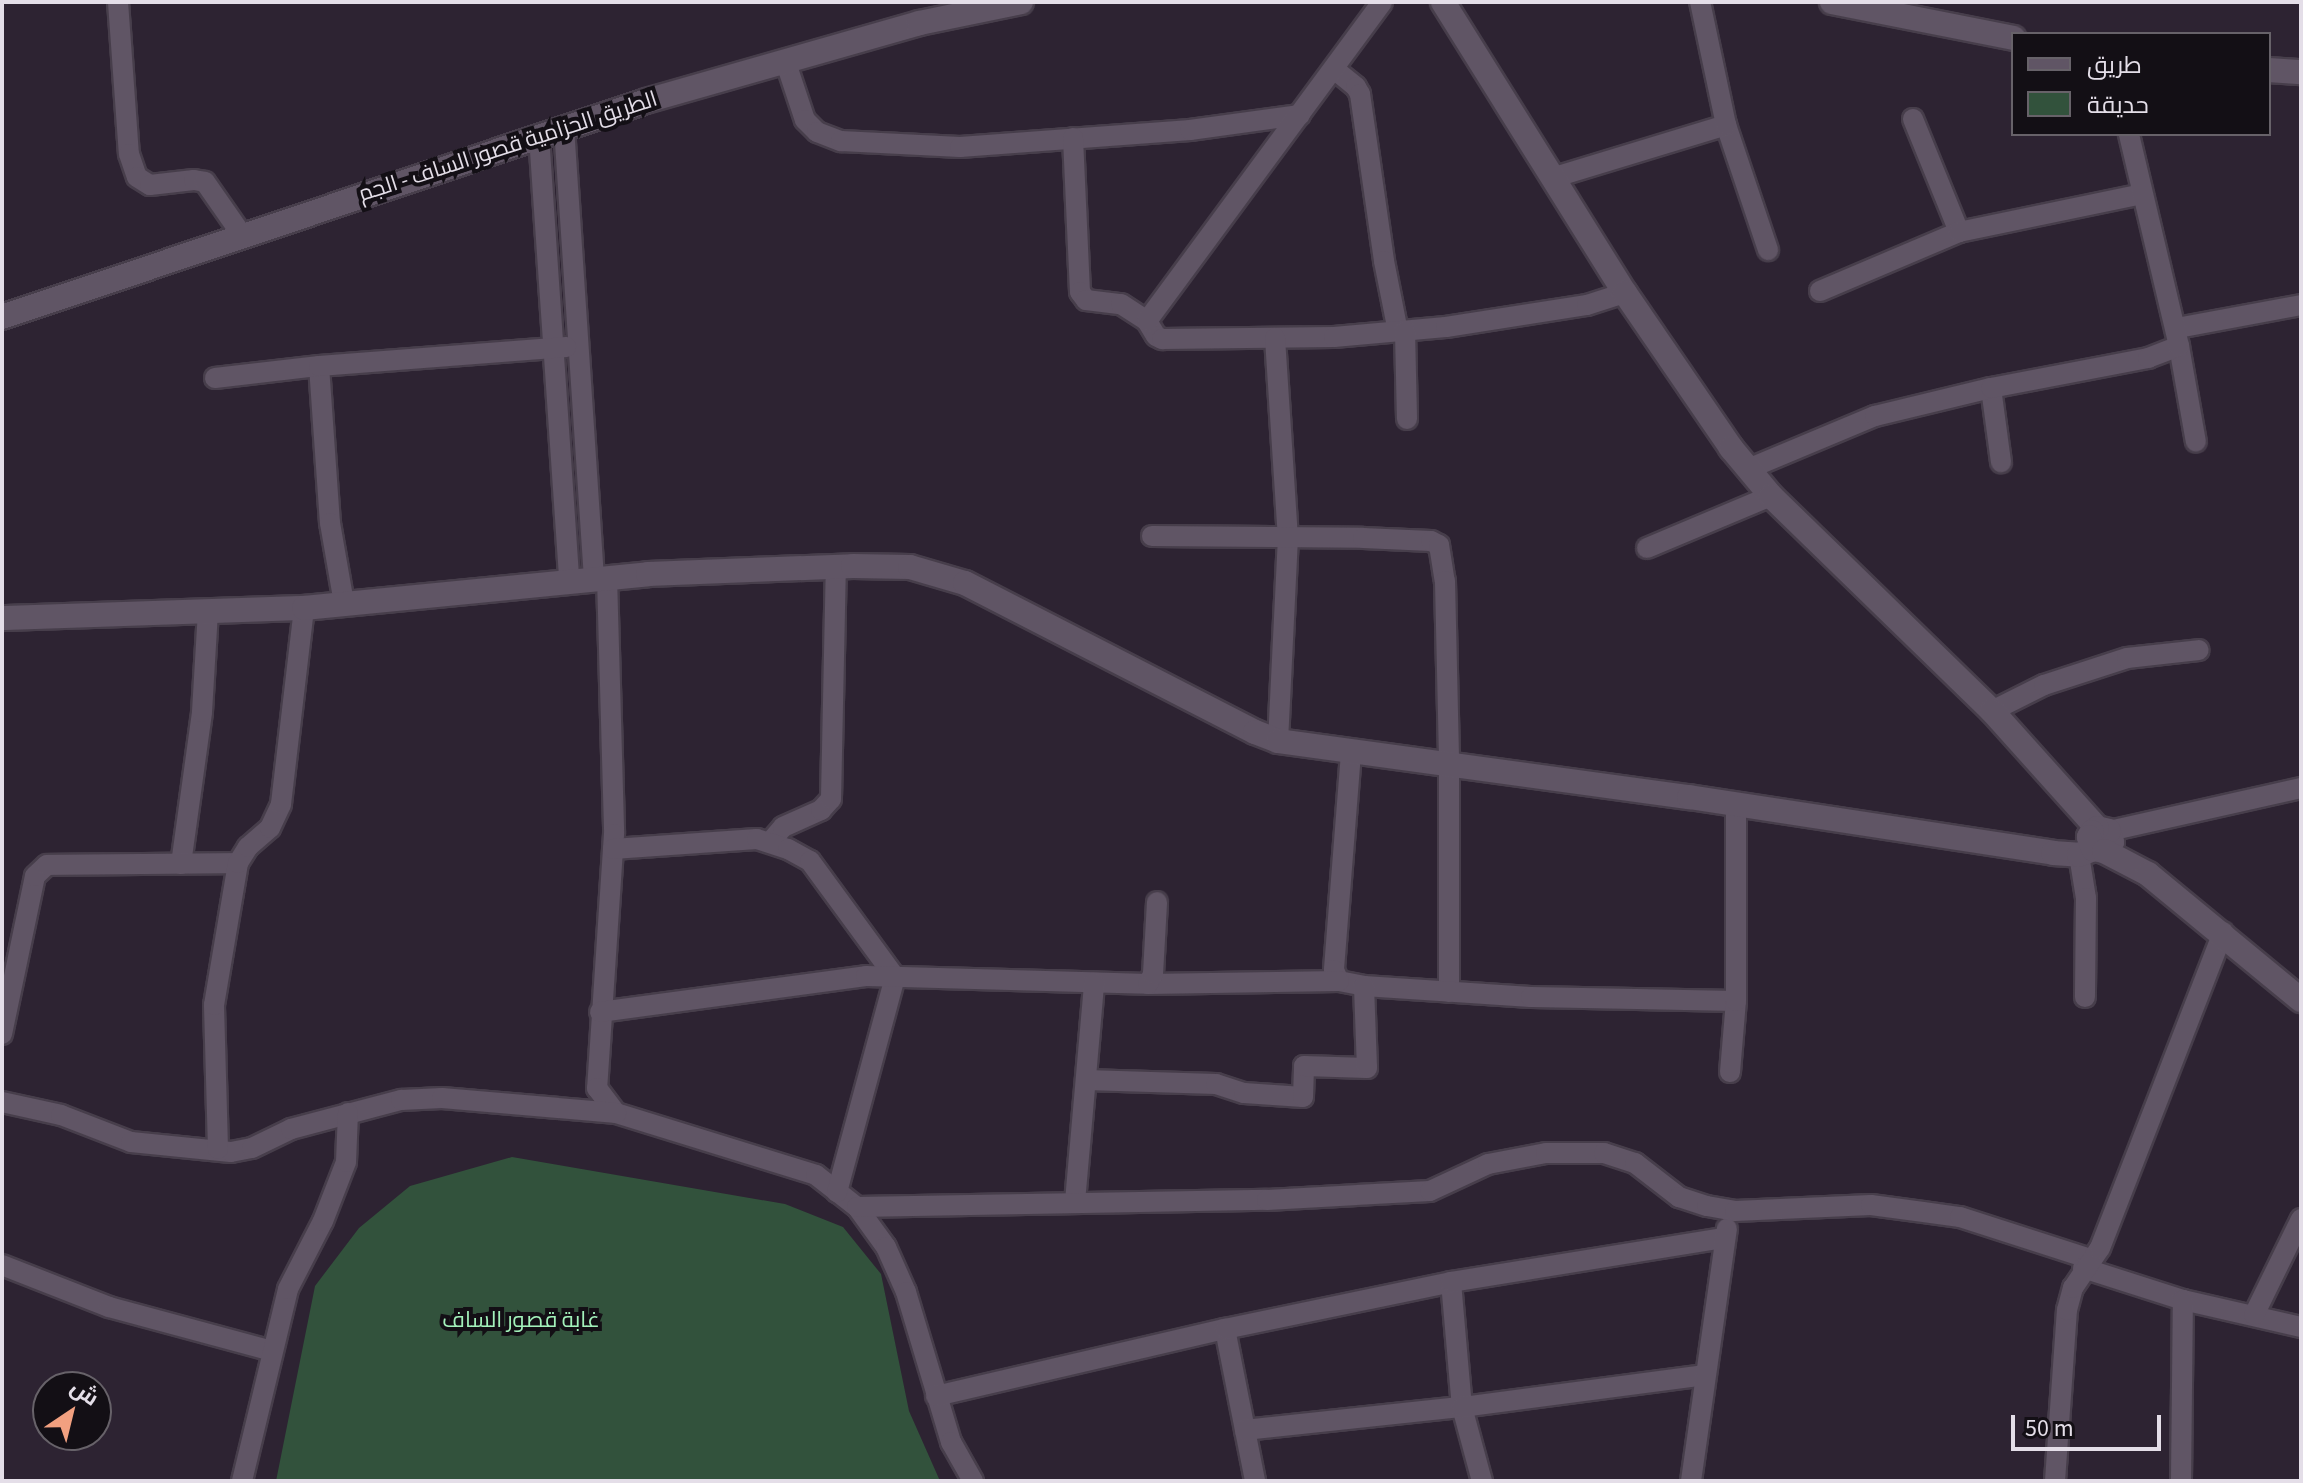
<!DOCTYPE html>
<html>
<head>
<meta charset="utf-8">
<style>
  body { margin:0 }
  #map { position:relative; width:2303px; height:1483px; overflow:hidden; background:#2d2332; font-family:"Source Sans 3",Cairo,sans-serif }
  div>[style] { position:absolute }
  .green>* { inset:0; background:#32523c }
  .roads { filter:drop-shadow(2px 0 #473e4b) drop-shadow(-2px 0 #473e4b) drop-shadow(0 2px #473e4b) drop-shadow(0 -2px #473e4b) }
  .street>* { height:20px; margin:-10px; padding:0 10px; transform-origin:10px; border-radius:10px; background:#605565 }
  .secondary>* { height:24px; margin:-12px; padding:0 12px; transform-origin:12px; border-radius:12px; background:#605565 }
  span { translate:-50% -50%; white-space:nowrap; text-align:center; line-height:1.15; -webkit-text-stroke:8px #130f15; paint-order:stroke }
  .street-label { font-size:22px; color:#e4dee8 }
  .park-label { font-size:22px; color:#a3f2bb }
  .frame { position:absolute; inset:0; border:4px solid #e4dee8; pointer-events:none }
  .legend { position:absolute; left:2011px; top:32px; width:260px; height:104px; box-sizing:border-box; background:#130f15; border:2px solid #676269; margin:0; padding:10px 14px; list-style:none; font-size:24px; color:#e4dee8 }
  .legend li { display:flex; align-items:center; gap:16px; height:40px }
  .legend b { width:40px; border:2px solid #676269 }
  .north { position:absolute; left:32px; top:1371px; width:80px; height:80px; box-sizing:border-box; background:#130f15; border:2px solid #676269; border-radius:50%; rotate:35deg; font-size:22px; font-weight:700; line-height:32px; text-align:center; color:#e4dee8 }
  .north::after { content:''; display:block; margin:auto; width:28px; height:36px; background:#f2a080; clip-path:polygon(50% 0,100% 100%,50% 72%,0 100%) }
  .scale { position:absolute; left:2011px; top:1415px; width:150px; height:36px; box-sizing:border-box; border:4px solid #e4dee8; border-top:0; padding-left:10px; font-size:24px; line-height:28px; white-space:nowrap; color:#e4dee8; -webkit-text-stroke:6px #130f15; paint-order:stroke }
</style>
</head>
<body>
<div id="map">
  <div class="green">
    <i style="clip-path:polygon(512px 1157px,785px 1204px,843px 1227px,881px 1274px,909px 1411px,940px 1481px,276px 1481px,315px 1286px,359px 1228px,410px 1186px)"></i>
  </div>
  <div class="roads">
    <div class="street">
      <i style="left:118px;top:2px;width:152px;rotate:85.9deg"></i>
      <i style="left:129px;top:154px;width:24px;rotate:71deg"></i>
      <i style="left:137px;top:177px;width:15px;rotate:32deg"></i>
      <i style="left:150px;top:185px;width:44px;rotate:-6.5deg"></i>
      <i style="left:194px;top:180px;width:11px;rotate:10deg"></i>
      <i style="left:205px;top:182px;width:65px;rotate:55.1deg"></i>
      <i style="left:785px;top:60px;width:63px;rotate:71.6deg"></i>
      <i style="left:805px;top:120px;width:17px;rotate:45deg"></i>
      <i style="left:817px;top:132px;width:26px;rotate:21deg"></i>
      <i style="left:841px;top:141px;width:119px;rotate:2.9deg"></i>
      <i style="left:960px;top:147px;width:231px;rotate:-4.2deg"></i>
      <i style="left:1190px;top:130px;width:111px;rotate:-7.8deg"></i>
      <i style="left:1334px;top:69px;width:28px;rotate:39deg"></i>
      <i style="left:1356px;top:87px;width:8px;rotate:60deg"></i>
      <i style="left:1360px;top:94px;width:169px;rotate:81.8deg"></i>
      <i style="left:1384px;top:261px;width:72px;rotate:78.8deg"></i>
      <i style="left:1913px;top:119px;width:122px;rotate:67.8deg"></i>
      <i style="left:1726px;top:125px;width:132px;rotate:71.4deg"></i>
      <i style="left:564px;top:127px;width:452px;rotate:86.2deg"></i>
      <i style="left:539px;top:136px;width:446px;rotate:86.1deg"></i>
      <i style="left:1073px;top:138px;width:154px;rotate:87.4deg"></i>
      <i style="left:1080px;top:292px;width:10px;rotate:53deg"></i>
      <i style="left:1086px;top:300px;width:35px;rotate:7deg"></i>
      <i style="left:1121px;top:304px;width:31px;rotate:33deg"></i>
      <i style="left:1147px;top:321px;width:17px;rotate:59deg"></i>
      <i style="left:1156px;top:336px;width:7px;rotate:27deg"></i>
      <i style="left:1162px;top:339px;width:172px;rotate:-0.7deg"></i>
      <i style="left:1334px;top:337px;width:112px;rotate:-5.1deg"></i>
      <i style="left:1446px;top:327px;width:143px;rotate:-8.9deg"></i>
      <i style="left:1587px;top:305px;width:40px;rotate:-18deg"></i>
      <i style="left:1552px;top:178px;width:182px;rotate:-16.9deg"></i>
      <i style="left:1726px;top:125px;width:126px;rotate:-101.9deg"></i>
      <i style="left:1820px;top:291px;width:151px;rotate:-23deg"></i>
      <i style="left:1959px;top:232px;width:187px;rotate:-11.7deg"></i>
      <i style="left:1147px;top:321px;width:396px;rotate:-53.6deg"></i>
      <i style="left:2177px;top:328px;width:126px;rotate:-10.5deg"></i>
      <i style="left:1405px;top:331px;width:88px;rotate:88.7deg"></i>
      <i style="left:1275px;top:338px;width:199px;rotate:86.3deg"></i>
      <i style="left:1288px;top:537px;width:204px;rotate:92.8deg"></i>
      <i style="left:2179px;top:346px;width:97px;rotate:80deg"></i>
      <i style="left:319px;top:366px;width:157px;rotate:86deg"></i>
      <i style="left:330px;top:523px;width:81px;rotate:80.1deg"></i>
      <i style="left:215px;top:378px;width:105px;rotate:-6.6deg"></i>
      <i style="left:319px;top:366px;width:248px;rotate:-4.4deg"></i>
      <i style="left:1991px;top:388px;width:75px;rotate:82.3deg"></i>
      <i style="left:1748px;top:469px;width:138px;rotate:-22.7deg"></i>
      <i style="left:1875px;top:416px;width:119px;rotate:-13.6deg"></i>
      <i style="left:1991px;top:388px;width:160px;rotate:-10.8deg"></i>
      <i style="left:2148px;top:358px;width:33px;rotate:-21deg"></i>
      <i style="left:2179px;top:346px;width:218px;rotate:-103.3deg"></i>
      <i style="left:1152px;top:536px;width:211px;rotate:0.5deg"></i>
      <i style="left:1363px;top:538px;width:68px;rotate:2.5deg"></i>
      <i style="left:1431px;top:541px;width:9px;rotate:27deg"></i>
      <i style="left:1439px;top:545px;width:36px;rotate:81deg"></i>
      <i style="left:1445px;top:581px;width:183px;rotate:88.7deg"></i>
      <i style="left:1449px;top:764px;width:228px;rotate:90deg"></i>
      <i style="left:1647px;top:548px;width:134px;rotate:-22.8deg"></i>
      <i style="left:607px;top:577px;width:257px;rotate:88.4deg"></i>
      <i style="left:614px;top:834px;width:255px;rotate:93.8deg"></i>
      <i style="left:597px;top:1088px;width:31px;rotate:53deg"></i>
      <i style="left:616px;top:1113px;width:209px;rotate:17.2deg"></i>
      <i style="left:816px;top:1175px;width:52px;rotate:38deg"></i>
      <i style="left:857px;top:1207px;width:49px;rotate:54.1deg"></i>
      <i style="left:886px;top:1247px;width:49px;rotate:66deg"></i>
      <i style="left:906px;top:1292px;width:157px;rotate:73.3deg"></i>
      <i style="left:951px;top:1442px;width:45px;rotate:60.6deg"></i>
      <i style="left:1992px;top:711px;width:58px;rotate:-26.6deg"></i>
      <i style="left:2044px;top:685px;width:87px;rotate:-18deg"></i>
      <i style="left:2127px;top:658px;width:72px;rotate:-6.3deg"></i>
      <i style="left:1351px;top:753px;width:218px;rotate:94.5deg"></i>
      <i style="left:1334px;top:970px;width:12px;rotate:66deg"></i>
      <i style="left:1339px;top:981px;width:25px;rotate:11deg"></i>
      <i style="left:1364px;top:986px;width:167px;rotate:3.8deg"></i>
      <i style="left:1531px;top:997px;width:205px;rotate:1.1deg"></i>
      <i style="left:2109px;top:831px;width:197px;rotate:-12.6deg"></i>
      <i style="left:771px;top:841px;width:18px;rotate:-49deg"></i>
      <i style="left:783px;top:827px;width:42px;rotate:-24.1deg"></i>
      <i style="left:821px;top:810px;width:15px;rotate:-48deg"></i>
      <i style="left:831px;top:799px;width:233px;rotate:-88.8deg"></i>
      <i style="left:613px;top:849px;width:144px;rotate:-4deg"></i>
      <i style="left:757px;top:839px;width:33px;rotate:18deg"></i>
      <i style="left:788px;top:849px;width:25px;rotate:29deg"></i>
      <i style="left:810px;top:861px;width:144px;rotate:53.8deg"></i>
      <i style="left:895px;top:977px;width:223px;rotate:105.1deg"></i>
      <i style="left:2079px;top:855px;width:44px;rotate:80.8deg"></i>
      <i style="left:2086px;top:898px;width:99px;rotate:90.6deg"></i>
      <i style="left:181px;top:864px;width:153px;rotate:-82.1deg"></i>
      <i style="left:202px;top:712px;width:101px;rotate:-86.6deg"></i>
      <i style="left:1148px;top:984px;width:191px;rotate:-0.9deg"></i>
      <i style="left:600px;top:1012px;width:268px;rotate:-7.7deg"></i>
      <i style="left:866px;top:976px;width:282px;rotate:1.6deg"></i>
      <i style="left:1148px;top:984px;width:11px;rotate:-63deg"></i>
      <i style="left:1153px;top:974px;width:72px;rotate:-86.8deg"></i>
      <i style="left:2px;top:1034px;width:161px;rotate:-78.2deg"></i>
      <i style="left:35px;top:876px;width:16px;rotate:-43deg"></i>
      <i style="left:47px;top:865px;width:191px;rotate:-0.6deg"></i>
      <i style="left:1730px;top:1072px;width:71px;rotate:-85.2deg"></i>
      <i style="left:1736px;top:1001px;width:197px;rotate:-90deg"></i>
      <i style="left:1086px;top:1080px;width:130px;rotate:1.8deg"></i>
      <i style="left:1216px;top:1084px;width:29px;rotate:18deg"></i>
      <i style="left:1244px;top:1093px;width:59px;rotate:3.9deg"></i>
      <i style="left:1303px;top:1097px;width:31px;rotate:-88deg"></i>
      <i style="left:1304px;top:1066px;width:63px;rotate:1.8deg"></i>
      <i style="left:1367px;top:1068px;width:82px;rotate:-92.1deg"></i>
      <i style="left:2px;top:1102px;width:60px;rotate:12.4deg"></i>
      <i style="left:61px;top:1115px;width:75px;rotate:21.1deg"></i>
      <i style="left:131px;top:1142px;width:100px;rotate:5.7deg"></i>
      <i style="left:231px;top:1152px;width:21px;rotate:-11deg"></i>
      <i style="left:252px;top:1148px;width:43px;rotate:-26deg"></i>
      <i style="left:291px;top:1129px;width:114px;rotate:-14.8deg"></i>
      <i style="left:401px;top:1100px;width:41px;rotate:-2.8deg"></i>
      <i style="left:442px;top:1098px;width:175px;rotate:4.9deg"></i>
      <i style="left:218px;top:1149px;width:144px;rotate:-91.6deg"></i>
      <i style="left:214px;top:1005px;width:144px;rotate:-80.4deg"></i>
      <i style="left:238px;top:863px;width:19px;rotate:-58deg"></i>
      <i style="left:248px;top:847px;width:29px;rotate:-41deg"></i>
      <i style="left:270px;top:828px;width:26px;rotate:-65deg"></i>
      <i style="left:281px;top:804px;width:197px;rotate:-83.3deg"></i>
      <i style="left:1075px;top:1202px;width:220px;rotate:-85deg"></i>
      <i style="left:857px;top:1207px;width:410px;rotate:-1deg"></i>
      <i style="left:1267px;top:1200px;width:163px;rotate:-3.2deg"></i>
      <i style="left:1430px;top:1191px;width:64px;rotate:-25deg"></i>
      <i style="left:1488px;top:1164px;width:59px;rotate:-10.7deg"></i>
      <i style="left:1546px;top:1153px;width:58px"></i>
      <i style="left:1604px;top:1153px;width:33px;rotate:18deg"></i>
      <i style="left:1635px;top:1163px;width:56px;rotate:37.7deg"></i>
      <i style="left:1679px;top:1197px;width:29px;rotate:18deg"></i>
      <i style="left:1707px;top:1206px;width:28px;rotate:10deg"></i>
      <i style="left:1735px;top:1211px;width:136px;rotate:-2.5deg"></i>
      <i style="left:1871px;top:1205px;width:90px;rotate:7.7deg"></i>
      <i style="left:1960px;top:1217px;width:137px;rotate:17.9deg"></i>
      <i style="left:2px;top:1265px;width:115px;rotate:21.4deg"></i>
      <i style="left:109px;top:1307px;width:169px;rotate:15.1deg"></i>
      <i style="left:2083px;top:1268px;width:105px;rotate:17.7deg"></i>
      <i style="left:2183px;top:1300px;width:121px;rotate:12.9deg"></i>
      <i style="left:1451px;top:1282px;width:125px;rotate:85deg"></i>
      <i style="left:1462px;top:1407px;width:77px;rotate:74.9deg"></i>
      <i style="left:2254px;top:1315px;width:107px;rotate:-63.9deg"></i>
      <i style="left:1225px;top:1329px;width:155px;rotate:78.8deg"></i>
      <i style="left:936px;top:1396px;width:297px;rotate:-13.1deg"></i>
      <i style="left:1225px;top:1329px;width:231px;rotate:-11.7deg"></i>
      <i style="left:1451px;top:1282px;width:276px;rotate:-9.2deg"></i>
      <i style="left:1245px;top:1430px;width:218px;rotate:-6.1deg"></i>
      <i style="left:1462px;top:1407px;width:245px;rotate:-7.5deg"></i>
      <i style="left:242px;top:1481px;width:197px;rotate:-76.5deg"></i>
      <i style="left:288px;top:1289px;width:76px;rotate:-62.8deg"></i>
      <i style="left:323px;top:1221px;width:63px;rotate:-68.7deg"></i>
      <i style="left:346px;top:1162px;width:49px;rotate:-87.7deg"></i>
      <i style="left:1691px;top:1481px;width:255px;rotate:-81.9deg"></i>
      <i style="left:2055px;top:1481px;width:171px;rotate:-86deg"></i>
      <i style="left:2067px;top:1310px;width:23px;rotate:-75deg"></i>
      <i style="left:2073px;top:1288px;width:48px;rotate:-56deg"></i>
      <i style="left:2100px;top:1248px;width:339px;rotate:-68.7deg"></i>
      <i style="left:2181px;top:1481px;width:181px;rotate:-89.4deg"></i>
    </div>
    <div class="secondary">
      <i style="left:1443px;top:2px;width:343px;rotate:58deg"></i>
      <i style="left:1625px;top:293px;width:188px;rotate:55.6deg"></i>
      <i style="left:1731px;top:448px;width:62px;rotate:50.2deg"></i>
      <i style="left:1771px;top:496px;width:308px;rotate:44.2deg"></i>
      <i style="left:1992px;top:711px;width:157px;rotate:48.1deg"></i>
      <i style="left:1832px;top:2px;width:185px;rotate:11.2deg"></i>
      <i style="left:2269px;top:70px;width:32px;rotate:4deg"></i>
      <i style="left:2px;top:317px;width:679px;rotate:-18.54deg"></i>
      <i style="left:646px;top:101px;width:284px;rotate:-15.9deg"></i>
      <i style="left:919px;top:23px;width:104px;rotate:-11.6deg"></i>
      <i style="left:2px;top:618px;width:302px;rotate:-1.9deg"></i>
      <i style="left:304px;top:608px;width:346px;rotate:-5.6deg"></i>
      <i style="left:648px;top:574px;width:205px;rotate:-2.2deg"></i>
      <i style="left:853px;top:566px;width:57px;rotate:1deg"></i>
      <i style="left:910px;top:567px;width:57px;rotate:16.2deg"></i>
      <i style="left:965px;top:583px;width:326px;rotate:27.2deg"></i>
      <i style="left:1255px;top:732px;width:25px;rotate:21deg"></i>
      <i style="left:1278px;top:741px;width:415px;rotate:7.8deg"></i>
      <i style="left:1689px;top:797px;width:368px;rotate:8.7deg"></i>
      <i style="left:2053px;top:853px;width:26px;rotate:4deg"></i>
      <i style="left:2079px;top:855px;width:15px;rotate:-23deg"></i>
      <i style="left:2093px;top:849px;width:11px;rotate:10deg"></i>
      <i style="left:2104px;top:851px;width:12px;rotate:-48deg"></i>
      <i style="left:2112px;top:842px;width:11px;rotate:-105deg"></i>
      <i style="left:2109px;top:831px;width:12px;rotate:-166deg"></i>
      <i style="left:2097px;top:828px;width:6px;rotate:141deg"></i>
      <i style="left:2092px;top:832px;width:6px;rotate:121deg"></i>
      <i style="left:2089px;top:837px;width:13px;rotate:72deg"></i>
      <i style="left:2104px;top:851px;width:50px;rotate:27.6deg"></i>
      <i style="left:2148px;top:874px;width:198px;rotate:39.5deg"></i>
    </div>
  </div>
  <div class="street-label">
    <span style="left:508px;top:147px;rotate:-18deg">الطريق الحزامية قصور الساف - الجم</span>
  </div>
  <div class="park-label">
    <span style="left:521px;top:1321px">غابة قصور الساف</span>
  </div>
  <div class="frame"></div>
  <ul class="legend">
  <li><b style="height:10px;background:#605565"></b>طريق</li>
  <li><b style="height:22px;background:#32523c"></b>حديقة</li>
  </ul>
  <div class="north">ش</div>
  <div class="scale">50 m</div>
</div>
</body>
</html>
